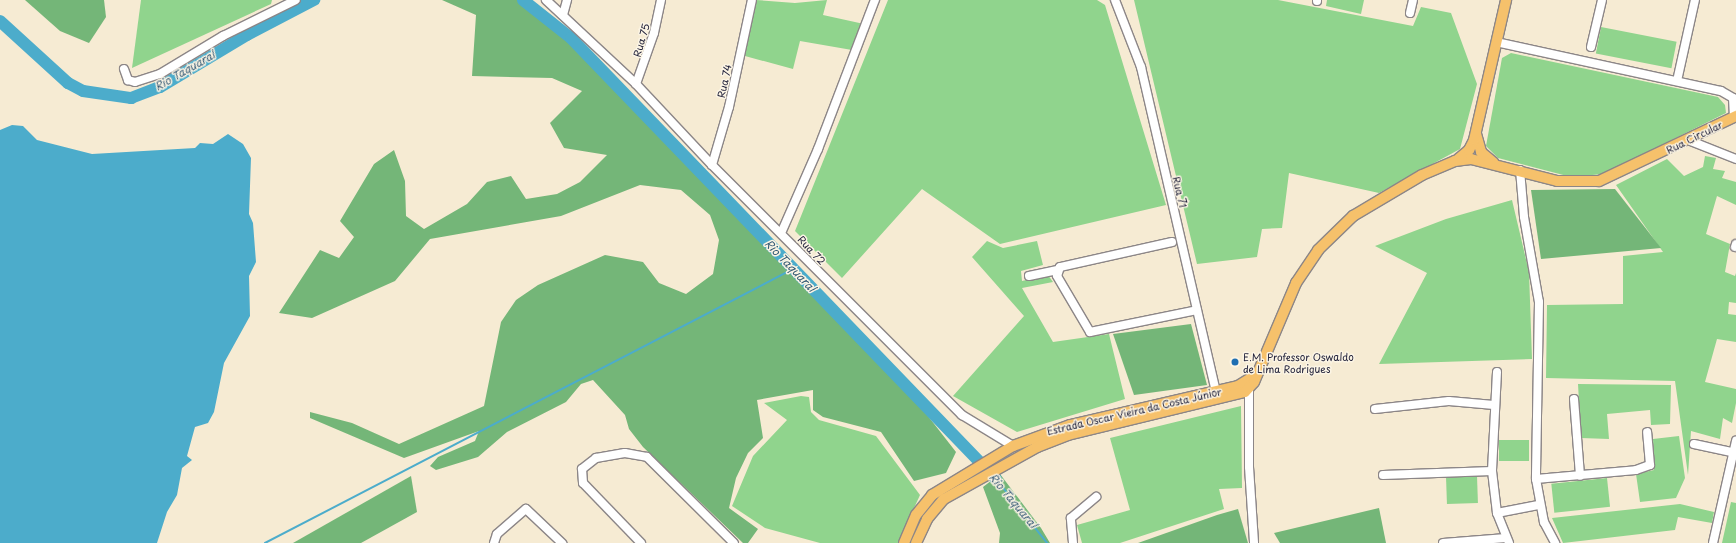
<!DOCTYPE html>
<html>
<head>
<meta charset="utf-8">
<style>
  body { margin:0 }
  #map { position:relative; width:1736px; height:543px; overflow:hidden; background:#f6ebd3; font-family:"Playpen Sans",sans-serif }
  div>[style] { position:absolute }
  .green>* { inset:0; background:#90d48d; transform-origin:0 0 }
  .forest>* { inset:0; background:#74b678 }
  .water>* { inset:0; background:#4caccb }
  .stream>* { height:2px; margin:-1px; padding:0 1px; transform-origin:1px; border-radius:1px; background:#4caccb }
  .river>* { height:12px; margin:-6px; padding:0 6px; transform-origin:6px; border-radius:6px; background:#4caccb }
  .roads { filter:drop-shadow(1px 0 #8c8687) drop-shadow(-1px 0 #8c8687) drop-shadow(0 1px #8c8687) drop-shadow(0 -1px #8c8687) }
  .minor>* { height:8px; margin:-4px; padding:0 4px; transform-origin:4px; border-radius:4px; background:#fff }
  .major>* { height:10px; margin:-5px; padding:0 5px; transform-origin:5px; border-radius:5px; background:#f6c16b }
  .dots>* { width:11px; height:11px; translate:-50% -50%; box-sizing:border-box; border:2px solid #fcf5e5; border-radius:50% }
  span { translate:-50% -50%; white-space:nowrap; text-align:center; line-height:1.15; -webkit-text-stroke:3px #fcf5e5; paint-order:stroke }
  .street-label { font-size:10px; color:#22223b }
  .poi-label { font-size:10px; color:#22223b }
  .left { translate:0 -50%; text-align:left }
  .water-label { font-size:11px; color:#335975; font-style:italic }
</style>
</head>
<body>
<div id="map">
  <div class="green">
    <i style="clip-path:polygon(141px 0,272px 0,271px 4px,132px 68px)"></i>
    <i style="clip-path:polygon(756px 0,795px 3px,827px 0,823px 15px,864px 24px,852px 50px,800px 41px,793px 69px,745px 56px)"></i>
    <i style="clip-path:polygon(888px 0,1097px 0,1105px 5px,1166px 205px,1000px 244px,922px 189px,842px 278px,795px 231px)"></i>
    <i style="clip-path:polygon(1134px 0,1278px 0,1413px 26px,1421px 7px,1451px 13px,1477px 84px,1460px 149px,1379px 193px,1289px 173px,1282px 228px,1262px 229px,1257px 257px,1197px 264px)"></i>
    <i style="clip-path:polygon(1327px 0,1364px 0,1361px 14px,1326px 6px)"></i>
    <i style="left:1601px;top:27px;width:77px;height:27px;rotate:11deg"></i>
    <i style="clip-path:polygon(1511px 53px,1718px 97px,1725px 105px,1726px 113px,1603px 174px,1571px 177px,1498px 158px,1486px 146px,1502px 58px)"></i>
    <i style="clip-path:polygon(1705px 156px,1716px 158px,1713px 169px,1725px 171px,1722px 178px,1736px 182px,1736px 205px,1717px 196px,1706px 234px,1730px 244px,1725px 272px,1735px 276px,1736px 273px,1736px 303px,1729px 302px,1728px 314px,1736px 315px,1736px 342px,1717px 339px,1705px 382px,1736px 389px,1736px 403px,1732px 423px,1723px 418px,1720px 439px,1691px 431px,1688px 475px,1675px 381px,1546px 378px,1547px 305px,1623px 304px,1623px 256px,1663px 252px,1616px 185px,1667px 159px,1684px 176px,1703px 167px)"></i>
    <i style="clip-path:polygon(1512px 200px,1529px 272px,1532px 359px,1379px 364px,1427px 273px,1375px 246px,1446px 219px)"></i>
    <i style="clip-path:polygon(987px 241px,1003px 248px,1037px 241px,1043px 265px,1021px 271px,1022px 281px,1048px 275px,1053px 282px,1022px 288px,1053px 342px,1109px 334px,1125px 399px,1017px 432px,953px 396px,1024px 316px,972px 257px)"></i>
    <i style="clip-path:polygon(1578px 384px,1671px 385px,1670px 424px,1651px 425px,1650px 410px,1607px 414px,1609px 439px,1581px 438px)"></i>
    <i style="clip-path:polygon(801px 396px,809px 397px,811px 412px,819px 420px,876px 436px,920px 495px,898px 543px,820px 543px,765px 528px,732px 506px,753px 456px,787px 420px,764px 403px)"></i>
    <i style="clip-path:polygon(1241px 406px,1242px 488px,1219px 489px,1224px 509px,1120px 543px,1082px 543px,1077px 525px,1130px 510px,1110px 438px)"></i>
    <i style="clip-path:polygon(1679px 436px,1685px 478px,1676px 498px,1640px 502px,1636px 474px,1654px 470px,1653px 439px)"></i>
    <i style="left:1499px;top:440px;width:30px;height:21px"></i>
    <i style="left:1477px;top:476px;width:27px;height:31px;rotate:88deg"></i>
    <i style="left:1607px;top:478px;width:29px;height:56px;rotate:84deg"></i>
    <i style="clip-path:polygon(1731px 502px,1736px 503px,1736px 543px,1722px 543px)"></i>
    <i style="clip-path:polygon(1680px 504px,1714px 512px,1712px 523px,1678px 517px,1675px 530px,1563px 543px,1552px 518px)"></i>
  </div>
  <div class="forest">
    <i style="clip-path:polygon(25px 0,104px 0,106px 17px,89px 43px,60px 31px)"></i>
    <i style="clip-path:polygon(442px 0,517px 0,537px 11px,769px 241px,856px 340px,910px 393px,956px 452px,946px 473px,914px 481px,881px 432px,823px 417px,813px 410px,813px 390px,757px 400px,763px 438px,748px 453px,736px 478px,729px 508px,758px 529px,748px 543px,743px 543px,643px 447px,629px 429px,625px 415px,593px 380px,581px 384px,566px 402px,507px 432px,478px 457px,436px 470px,430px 466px,438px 457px,475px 441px,479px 431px,404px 458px,310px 418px,310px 412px,352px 423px,399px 444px,484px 406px,501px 322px,516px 300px,538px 285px,605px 255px,643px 262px,659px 283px,686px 294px,713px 274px,719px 240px,710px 215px,681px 190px,640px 185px,561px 216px,430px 239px,395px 281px,312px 318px,279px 313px,320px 250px,339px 258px,354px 237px,340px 221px,374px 164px,394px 150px,405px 181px,406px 216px,424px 229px,467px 204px,487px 182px,511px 176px,526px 199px,557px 194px,580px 182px,607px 155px,564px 148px,550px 123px,582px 91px,552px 78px,472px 76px,476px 15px)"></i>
    <i style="clip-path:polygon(1615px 189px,1661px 248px,1541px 259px,1531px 190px)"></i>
    <i style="clip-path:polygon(1191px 324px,1207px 385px,1134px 395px,1113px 334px)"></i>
    <i style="clip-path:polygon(1000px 474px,1041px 528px,1050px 543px,999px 543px,1000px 533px,983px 487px)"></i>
    <i style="clip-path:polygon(411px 476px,417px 512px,361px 543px,293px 543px)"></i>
    <i style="clip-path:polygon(1379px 508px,1386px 543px,1280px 543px,1274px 533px)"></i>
    <i style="clip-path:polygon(1238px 509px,1248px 543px,1138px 543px,1217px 515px)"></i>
  </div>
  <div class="water">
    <i style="clip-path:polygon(12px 125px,23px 126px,37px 140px,92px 154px,195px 148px,200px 143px,213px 144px,228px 134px,243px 144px,251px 158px,249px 214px,253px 223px,256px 262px,249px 276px,250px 316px,224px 363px,214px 412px,208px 423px,195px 427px,187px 456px,192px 460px,182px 468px,177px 495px,167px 512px,157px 543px,0 543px,0 130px)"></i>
  </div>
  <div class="stream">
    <i style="left:996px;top:479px;width:82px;rotate:51.4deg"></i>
    <i style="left:265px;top:543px;width:595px;rotate:-27.43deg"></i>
  </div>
  <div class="river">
    <i style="left:523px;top:0;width:61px;rotate:38.4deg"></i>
    <i style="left:571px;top:38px;width:612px;rotate:46.06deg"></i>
    <i style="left:0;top:21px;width:92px;rotate:42.4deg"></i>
    <i style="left:68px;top:83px;width:17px;rotate:28deg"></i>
    <i style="left:83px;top:91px;width:49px;rotate:8.3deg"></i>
    <i style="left:131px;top:98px;width:31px;rotate:-21deg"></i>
    <i style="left:160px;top:87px;width:101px;rotate:-30.9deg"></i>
    <i style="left:247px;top:35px;width:76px;rotate:-27.6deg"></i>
  </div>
  <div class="roads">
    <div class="minor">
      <i style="left:546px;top:0;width:123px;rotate:43deg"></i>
      <i style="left:636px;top:84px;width:111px;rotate:46.8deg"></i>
      <i style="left:712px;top:165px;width:354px;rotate:45deg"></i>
      <i style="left:962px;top:415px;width:60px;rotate:31.3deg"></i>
      <i style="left:1115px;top:0;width:72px;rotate:68.8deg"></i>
      <i style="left:1141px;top:67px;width:334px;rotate:77deg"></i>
      <i style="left:1317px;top:1px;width:1px;rotate:-90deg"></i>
      <i style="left:1410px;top:13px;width:13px;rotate:-77deg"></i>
      <i style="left:563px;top:15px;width:16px;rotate:-75deg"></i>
      <i style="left:1496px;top:42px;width:230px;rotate:12.3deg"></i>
      <i style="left:1721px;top:91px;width:14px;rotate:30deg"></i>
      <i style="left:1733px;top:98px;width:19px;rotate:87deg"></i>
      <i style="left:1591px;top:47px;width:48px;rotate:-76.8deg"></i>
      <i style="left:124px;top:69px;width:12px;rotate:70deg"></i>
      <i style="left:128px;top:80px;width:7px;rotate:16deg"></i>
      <i style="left:135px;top:82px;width:26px;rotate:-18deg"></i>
      <i style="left:160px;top:74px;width:74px;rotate:-31.1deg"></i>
      <i style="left:223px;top:36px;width:81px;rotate:-26.3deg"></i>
      <i style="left:1677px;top:81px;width:83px;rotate:-77.5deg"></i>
      <i style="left:636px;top:84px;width:54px;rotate:-70.6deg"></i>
      <i style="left:654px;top:33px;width:34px;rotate:-78deg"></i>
      <i style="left:1688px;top:140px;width:52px;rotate:21.6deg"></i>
      <i style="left:712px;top:165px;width:60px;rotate:-73.7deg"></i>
      <i style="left:729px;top:107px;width:109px;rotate:-77.9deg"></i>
      <i style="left:1520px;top:170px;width:47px;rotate:85.1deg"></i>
      <i style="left:1524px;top:217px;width:86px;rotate:80deg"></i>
      <i style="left:1539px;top:302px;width:177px;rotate:91deg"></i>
      <i style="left:1536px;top:479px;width:44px;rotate:79.5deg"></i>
      <i style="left:1544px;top:522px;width:24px;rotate:62deg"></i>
      <i style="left:782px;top:231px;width:90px;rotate:-66.3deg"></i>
      <i style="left:818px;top:149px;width:160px;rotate:-69.1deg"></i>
      <i style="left:1172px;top:242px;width:115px;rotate:167.4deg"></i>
      <i style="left:1060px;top:267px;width:9px;rotate:108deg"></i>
      <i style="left:1057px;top:276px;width:65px;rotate:59.5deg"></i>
      <i style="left:1090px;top:332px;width:109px;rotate:-11.6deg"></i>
      <i style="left:1735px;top:247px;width:3px;rotate:-72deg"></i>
      <i style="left:1029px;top:276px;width:29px;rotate:-12deg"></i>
      <i style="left:1497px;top:372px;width:99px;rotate:92.9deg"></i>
      <i style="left:1492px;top:471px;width:42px;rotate:83.2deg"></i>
      <i style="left:1497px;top:513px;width:32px;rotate:68deg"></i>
      <i style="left:1249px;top:388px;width:79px;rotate:90deg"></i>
      <i style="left:1249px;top:467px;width:76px;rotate:86.2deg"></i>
      <i style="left:1574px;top:399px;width:77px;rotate:85.5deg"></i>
      <i style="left:1375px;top:409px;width:74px;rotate:-6.2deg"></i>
      <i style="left:1449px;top:401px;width:45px;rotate:5.1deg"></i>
      <i style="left:1694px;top:444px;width:43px;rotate:12.1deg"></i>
      <i style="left:1383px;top:475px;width:109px;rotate:-2.1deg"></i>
      <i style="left:1536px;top:479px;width:100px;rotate:-5.1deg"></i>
      <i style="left:1636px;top:470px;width:15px;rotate:-20deg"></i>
      <i style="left:1650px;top:465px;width:33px;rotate:-95deg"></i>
      <i style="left:1497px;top:513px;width:42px;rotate:-11deg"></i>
      <i style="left:494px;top:543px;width:9px;rotate:-72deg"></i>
      <i style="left:497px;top:534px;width:38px;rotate:-41deg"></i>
      <i style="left:526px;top:509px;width:50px;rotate:43.4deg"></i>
      <i style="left:641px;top:543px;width:83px;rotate:-134deg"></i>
      <i style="left:583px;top:483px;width:14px;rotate:-94deg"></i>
      <i style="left:582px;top:469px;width:18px;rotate:-38deg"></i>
      <i style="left:596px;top:458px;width:29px;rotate:-10deg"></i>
      <i style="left:625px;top:453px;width:22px;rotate:10deg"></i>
      <i style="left:647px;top:457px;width:122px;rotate:44.7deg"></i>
      <i style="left:1073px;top:543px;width:25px;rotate:-95deg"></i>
      <i style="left:1071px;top:518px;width:33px;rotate:-40deg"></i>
      <i style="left:1443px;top:543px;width:63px;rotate:-4.5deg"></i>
      <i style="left:1713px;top:543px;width:105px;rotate:-77.3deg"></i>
    </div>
    <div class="major">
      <i style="left:1476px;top:134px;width:19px;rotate:74deg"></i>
      <i style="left:1481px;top:152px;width:16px;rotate:40deg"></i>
      <i style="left:1457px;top:160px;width:16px;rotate:-40deg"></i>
      <i style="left:1469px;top:150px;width:11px;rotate:-63deg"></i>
      <i style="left:1474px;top:140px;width:144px;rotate:-77.1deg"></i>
      <i style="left:904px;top:543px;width:30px;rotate:-67deg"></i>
      <i style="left:916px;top:515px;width:26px;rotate:-51deg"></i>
      <i style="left:932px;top:495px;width:95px;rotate:-31.2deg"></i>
      <i style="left:1013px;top:446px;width:61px;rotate:-20.2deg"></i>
      <i style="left:1070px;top:425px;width:172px;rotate:-13.1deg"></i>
      <i style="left:1238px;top:386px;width:19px;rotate:-32deg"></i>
      <i style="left:916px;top:543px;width:26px;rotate:-65deg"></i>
      <i style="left:927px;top:519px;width:26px;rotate:-50deg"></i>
      <i style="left:944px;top:499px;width:107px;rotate:-29.2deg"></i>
      <i style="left:1037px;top:447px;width:33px;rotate:-21deg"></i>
      <i style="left:1068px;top:435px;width:182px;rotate:-13.7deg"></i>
      <i style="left:1245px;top:392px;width:13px;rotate:-48deg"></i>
      <i style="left:1254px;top:382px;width:108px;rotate:-67deg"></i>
      <i style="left:1296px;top:283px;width:40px;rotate:-56deg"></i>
      <i style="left:1318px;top:250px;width:49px;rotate:-44.2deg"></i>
      <i style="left:1353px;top:216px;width:80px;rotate:-30.7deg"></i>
      <i style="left:1422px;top:175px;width:36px;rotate:-23deg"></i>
      <i style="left:1455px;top:161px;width:16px;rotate:-7deg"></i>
      <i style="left:1471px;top:159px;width:89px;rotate:14.3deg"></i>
      <i style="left:1557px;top:181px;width:42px"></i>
      <i style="left:1599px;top:181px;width:152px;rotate:-25.4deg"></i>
    </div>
  </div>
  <div class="dots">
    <i style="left:1235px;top:362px;background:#1f6fb2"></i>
  </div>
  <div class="street-label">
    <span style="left:641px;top:40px;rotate:-74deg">Rua 75</span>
    <span style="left:724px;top:81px;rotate:-78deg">Rua 74</span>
    <span style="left:1694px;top:137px;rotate:-26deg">Rua Circular</span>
    <span style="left:1180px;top:192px;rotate:77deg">Rua 71</span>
    <span style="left:812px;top:250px;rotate:47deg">Rua 72</span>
    <span style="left:1134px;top:411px;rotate:-13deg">Estrada Oscar Vieira da Costa Júnior</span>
  </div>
  <div class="poi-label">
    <span class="left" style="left:1243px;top:362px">E.M. Professor Oswaldo<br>de Lima Rodrigues</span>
  </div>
  <div class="water-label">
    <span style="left:185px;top:71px;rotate:-30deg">Rio Taquaral</span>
    <span style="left:790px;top:266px;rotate:46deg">Rio Taquaral</span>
    <span style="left:1013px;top:501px;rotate:50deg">Rio Taquaral</span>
  </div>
</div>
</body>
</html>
